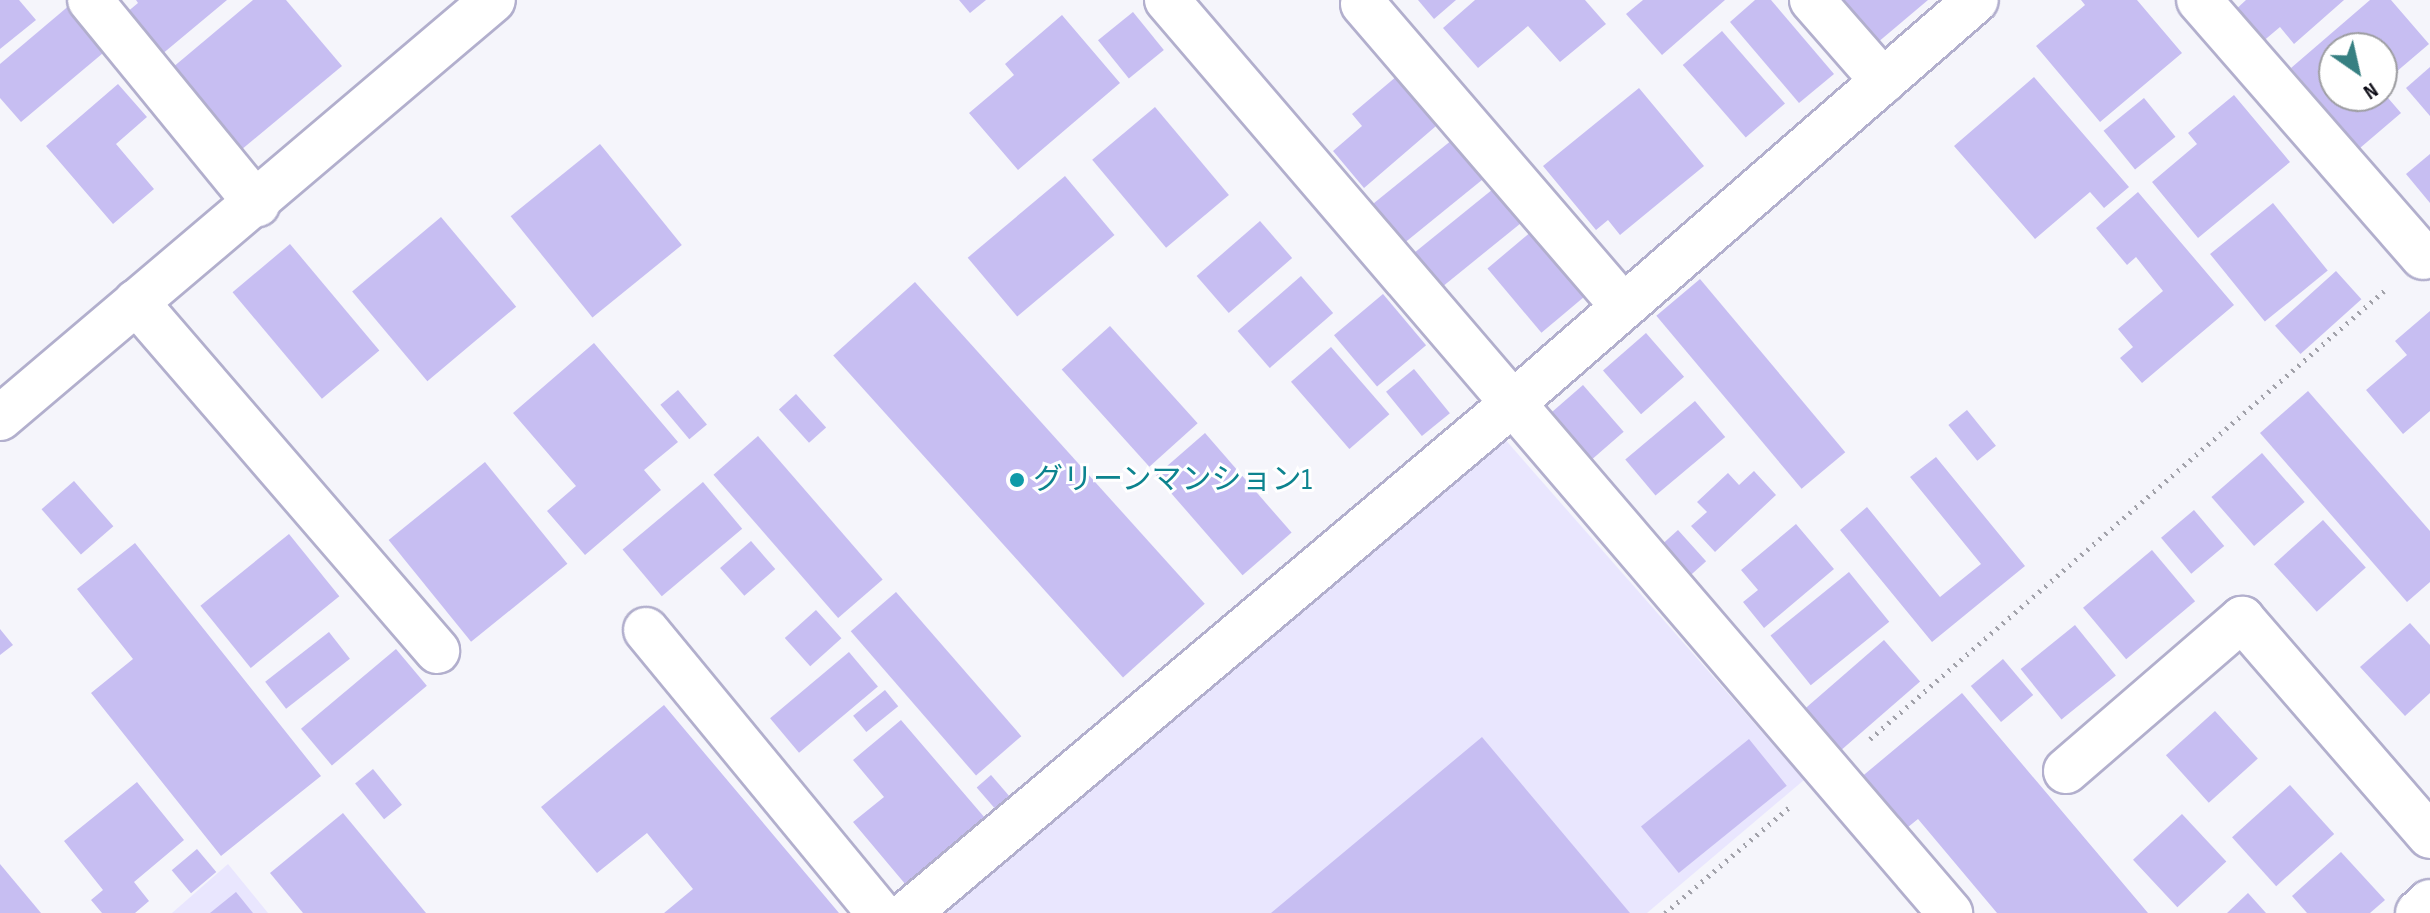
<!DOCTYPE html>
<html>
<head>
<meta charset="utf-8">
<style>
  body { margin:0 }
  #map { position:relative; width:2430px; height:913px; overflow:hidden; background:#f5f5fb; font-family:"Sofia Sans Condensed","Noto Sans JP",sans-serif }
  div>[style] { position:absolute }
  .built>* { inset:0; background:#e9e6fe }
  .building>* { inset:0; background:#c7bef2; transform-origin:0 0 }
  .path>* { height:5px; margin-top:-2.5px; transform-origin:0; background:repeating-linear-gradient(90deg,#a2a2aa 0 2px,transparent 0 8px) }
  .roads { filter:drop-shadow(2px 0 #b2afcd) drop-shadow(-2px 0 #b2afcd) drop-shadow(0 2px #b2afcd) drop-shadow(0 -2px #b2afcd) }
  .minor>* { height:44px; margin:-22px; padding:0 22px; transform-origin:22px; border-radius:22px; background:#fff }
  .tertiary>* { height:44px; margin:-22px; padding:0 22px; transform-origin:22px; border-radius:22px; background:#fff }
  .dots>* { width:22px; height:22px; translate:-50% -50%; box-sizing:border-box; border:4px solid #fff; border-radius:50% }
  span { translate:-50% -50%; white-space:nowrap; text-align:center; line-height:1.15; -webkit-text-stroke:6px #fff; paint-order:stroke }
  .culture-label { font-size:30px; color:#0d838f }
  .left { translate:0 -50%; text-align:left }
  .north { position:absolute; left:2318px; top:32px; width:80px; height:80px; box-sizing:border-box; background:#fff; border:2px solid #9d9da1; border-radius:50%; rotate:146deg; font-size:22px; font-weight:700; line-height:32px; text-align:center; color:#0b0a14 }
  .north::after { content:''; display:block; margin:auto; width:28px; height:36px; background:#378082; clip-path:polygon(50% 0,100% 100%,50% 72%,0 100%) }
</style>
</head>
<body>
<div id="map">
  <div class="built">
    <i style="clip-path:polygon(1495px 428px,1804px 780px,1647px 913px,942px 913px)"></i>
    <i style="clip-path:polygon(228px 864px,268px 913px,172px 913px)"></i>
  </div>
  <div class="building">
    <i style="clip-path:polygon(0 0,19px 0,36px 20px,0 49px)"></i>
    <i style="clip-path:polygon(136px 0,227px 0,155px 60px,120px 18px,138px 3px)"></i>
    <i style="clip-path:polygon(253px 0,286px 0,342px 66px,241px 150px,172px 68px)"></i>
    <i style="clip-path:polygon(959px 0,986px 0,970px 13px)"></i>
    <i style="clip-path:polygon(1418px 0,1456px 0,1434px 19px)"></i>
    <i style="clip-path:polygon(1475px 0,1585px 0,1606px 24px,1560px 62px,1528px 26px,1478px 68px,1443px 28px)"></i>
    <i style="clip-path:polygon(1643px 0,1725px 0,1662px 55px,1626px 14px)"></i>
    <i style="clip-path:polygon(1755px 0,1771px 0,1834px 74px,1799px 103px,1730px 22px)"></i>
    <i style="clip-path:polygon(1842px 0,1928px 0,1877px 43px)"></i>
    <i style="clip-path:polygon(2081px 0,2137px 0,2182px 53px,2100px 122px,2036px 46px,2085px 5px)"></i>
    <i style="clip-path:polygon(2246px 0,2344px 0,2294px 44px,2280px 27px,2261px 43px,2233px 12px)"></i>
    <i style="clip-path:polygon(2370px 0,2391px 0,2429px 44px,2382px 84px,2382px 48px,2334px 48px,2334px 96px,2382px 96px,2382px 91px,2401px 113px,2360px 148px,2291px 68px)"></i>
    <i style="clip-path:polygon(71px 4px,109px 48px,21px 122px,0 98px,0 64px)"></i>
    <i style="left:1133px;top:12px;width:49px;height:45px;rotate:51deg"></i>
    <i style="clip-path:polygon(1062px 15px,1120px 83px,1018px 170px,969px 113px,1014px 75px,1005px 64px)"></i>
    <i style="left:1722px;top:31px;width:96px;height:52px;rotate:49deg"></i>
    <i style="clip-path:polygon(1410px 65px,1450px 114px,1364px 188px,1333px 151px,1362px 126px,1352px 114px)"></i>
    <i style="clip-path:polygon(2430px 67px,2430px 116px,2406px 88px)"></i>
    <i style="clip-path:polygon(2034px 77px,2129px 187px,2104px 208px,2090px 192px,2035px 239px,1954px 146px)"></i>
    <i style="clip-path:polygon(118px 84px,147px 117px,116px 144px,154px 189px,113px 224px,46px 146px)"></i>
    <i style="clip-path:polygon(1639px 88px,1704px 166px,1620px 235px,1608px 220px,1596px 230px,1543px 166px)"></i>
    <i style="clip-path:polygon(2234px 95px,2290px 162px,2198px 238px,2152px 182px,2197px 144px,2188px 133px)"></i>
    <i style="left:2144px;top:98px;width:50px;height:52px;rotate:51deg"></i>
    <i style="left:1155px;top:107px;width:115px;height:82px;rotate:50deg"></i>
    <i style="left:1468px;top:127px;width:50px;height:126px;rotate:51deg"></i>
    <i style="left:600px;top:144px;width:130px;height:115px;rotate:51deg"></i>
    <i style="clip-path:polygon(2430px 154px,2430px 203px,2406px 174px)"></i>
    <i style="left:1065px;top:176px;width:77px;height:127px;rotate:50deg"></i>
    <i style="left:1498px;top:185px;width:44px;height:112px;rotate:51deg"></i>
    <i style="clip-path:polygon(2138px 192px,2234px 305px,2142px 383px,2120px 358px,2133px 347px,2118px 329px,2163px 291px,2136px 257px,2127px 265px,2096px 228px)"></i>
    <i style="left:2273px;top:203px;width:87px;height:81px;rotate:51deg"></i>
    <i style="left:441px;top:217px;width:117px;height:116px;rotate:50deg"></i>
    <i style="left:1260px;top:221px;width:49px;height:84px;rotate:49deg"></i>
    <i style="left:1538px;top:226px;width:84px;height:66px;rotate:50deg"></i>
    <i style="left:290px;top:244px;width:139px;height:75px;rotate:50deg"></i>
    <i style="left:2336px;top:271px;width:38px;height:82px;rotate:48deg"></i>
    <i style="left:1301px;top:276px;width:49px;height:84px;rotate:49deg"></i>
    <i style="left:1700px;top:279px;width:226px;height:57px;rotate:50deg"></i>
    <i style="left:915px;top:282px;width:433px;height:110px;rotate:48deg"></i>
    <i style="left:1383px;top:294px;width:67px;height:64px;rotate:50deg"></i>
    <i style="clip-path:polygon(2430px 311px,2430px 411px,2403px 434px,2366px 390px,2407px 355px,2395px 341px)"></i>
    <i style="left:1110px;top:326px;width:131px;height:65px;rotate:48deg"></i>
    <i style="left:1646px;top:333px;width:58px;height:57px;rotate:49deg"></i>
    <i style="clip-path:polygon(594px 343px,678px 442px,644px 470px,661px 490px,585px 555px,547px 511px,576px 486px,513px 413px)"></i>
    <i style="left:1331px;top:347px;width:89px;height:53px;rotate:49deg"></i>
    <i style="left:1414px;top:369px;width:57px;height:36px;rotate:51deg"></i>
    <i style="left:1583px;top:385px;width:62px;height:54px;rotate:49deg"></i>
    <i style="left:678px;top:390px;width:45px;height:23px;rotate:50deg"></i>
    <i style="clip-path:polygon(2308px 391px,2430px 531px,2430px 582px,2407px 602px,2260px 433px)"></i>
    <i style="left:796px;top:394px;width:45px;height:23px;rotate:48deg"></i>
    <i style="left:1695px;top:401px;width:47px;height:91px;rotate:50deg"></i>
    <i style="left:1967px;top:410px;width:46px;height:24px;rotate:51deg"></i>
    <i style="left:1205px;top:433px;width:132px;height:65px;rotate:49deg"></i>
    <i style="left:758px;top:436px;width:190px;height:59px;rotate:49deg"></i>
    <i style="left:2262px;top:453px;width:65px;height:67px;rotate:49deg"></i>
    <i style="clip-path:polygon(1936px 457px,2025px 566px,1932px 642px,1840px 530px,1867px 507px,1940px 597px,1981px 564px,1910px 477px)"></i>
    <i style="left:485px;top:462px;width:131px;height:124px;rotate:51deg"></i>
    <i style="clip-path:polygon(1754px 471px,1776px 495px,1715px 552px,1691px 526px,1707px 512px,1697px 502px,1728px 473px,1739px 485px)"></i>
    <i style="left:74px;top:481px;width:60px;height:43px;rotate:49deg"></i>
    <i style="left:703px;top:482px;width:61px;height:105px;rotate:50deg"></i>
    <i style="left:2194px;top:510px;width:47px;height:43px;rotate:50deg"></i>
    <i style="left:2323px;top:520px;width:64px;height:66px;rotate:48deg"></i>
    <i style="clip-path:polygon(1796px 524px,1834px 569px,1764px 628px,1743px 602px,1758px 590px,1741px 570px)"></i>
    <i style="left:1678px;top:530px;width:42px;height:36px;rotate:48deg"></i>
    <i style="left:289px;top:534px;width:80px;height:114px;rotate:51deg"></i>
    <i style="left:751px;top:541px;width:37px;height:41px;rotate:49deg"></i>
    <i style="clip-path:polygon(135px 543px,321px 776px,221px 856px,91px 693px,133px 659px,77px 589px)"></i>
    <i style="left:2152px;top:550px;width:67px;height:90px;rotate:50deg"></i>
    <i style="left:1849px;top:572px;width:64px;height:101px;rotate:51deg"></i>
    <i style="left:896px;top:592px;width:191px;height:60px;rotate:49deg"></i>
    <i style="left:816px;top:610px;width:38px;height:42px;rotate:48deg"></i>
    <i style="clip-path:polygon(2410px 623px,2430px 645px,2430px 693px,2405px 716px,2360px 667px)"></i>
    <i style="left:2075px;top:625px;width:65px;height:70px;rotate:51deg"></i>
    <i style="clip-path:polygon(0 629px,13px 645px,0 655px)"></i>
    <i style="left:329px;top:632px;width:34px;height:81px;rotate:52deg"></i>
    <i style="left:1884px;top:640px;width:55px;height:109px;rotate:49deg"></i>
    <i style="left:396px;top:649px;width:48px;height:124px;rotate:50deg"></i>
    <i style="left:849px;top:652px;width:45px;height:103px;rotate:50deg"></i>
    <i style="left:2003px;top:659px;width:47px;height:42px;rotate:50deg"></i>
    <i style="left:885px;top:690px;width:21px;height:41px;rotate:51deg"></i>
    <i style="clip-path:polygon(1962px 693px,2148px 913px,1997px 913px,1918px 819px,1897px 836px,1853px 784px)"></i>
    <i style="clip-path:polygon(664px 705px,839px 913px,664px 913px,693px 889px,647px 833px,597px 873px,541px 807px)"></i>
    <i style="left:2215px;top:711px;width:64px;height:66px;rotate:48deg"></i>
    <i style="clip-path:polygon(901px 720px,985px 818px,906px 885px,853px 822px,884px 797px,853px 760px)"></i>
    <i style="clip-path:polygon(1482px 737px,1630px 913px,1271px 913px)"></i>
    <i style="left:1749px;top:739px;width:60px;height:139px;rotate:51deg"></i>
    <i style="left:373px;top:769px;width:46px;height:23px;rotate:51deg"></i>
    <i style="left:991px;top:775px;width:37px;height:19px;rotate:49deg"></i>
    <i style="clip-path:polygon(137px 782px,184px 840px,134px 882px,149px 901px,135px 913px,102px 913px,91px 900px,103px 890px,64px 841px)"></i>
    <i style="left:2290px;top:785px;width:66px;height:78px;rotate:48deg"></i>
    <i style="clip-path:polygon(343px 813px,426px 913px,303px 913px,270px 873px)"></i>
    <i style="left:2182px;top:814px;width:65px;height:67px;rotate:47deg"></i>
    <i style="left:197px;top:849px;width:30px;height:33px;rotate:50deg"></i>
    <i style="clip-path:polygon(2341px 852px,2385px 900px,2370px 913px,2307px 913px,2292px 896px)"></i>
    <i style="clip-path:polygon(0 864px,41px 913px,0 913px)"></i>
    <i style="clip-path:polygon(236px 892px,253px 913px,210px 913px)"></i>
    <i style="clip-path:polygon(2248px 893px,2266px 913px,2227px 913px)"></i>
  </div>
  <div class="path">
    <i style="left:1870px;top:739px;width:682px;rotate:-41.08deg"></i>
    <i style="left:1665px;top:913px;width:167px;rotate:-40.4deg"></i>
  </div>
  <div class="roads">
    <div class="minor">
      <i style="left:90px;top:0;width:264px;rotate:50.7deg"></i>
      <i style="left:1167px;top:0;width:1203px;rotate:49.38deg"></i>
      <i style="left:1812px;top:0;width:108px;rotate:48.8deg"></i>
      <i style="left:2199px;top:0;width:341px;rotate:48.9deg"></i>
      <i style="left:1363px;top:4px;width:397px;rotate:49.3deg"></i>
      <i style="left:136px;top:302px;width:461px;rotate:49.2deg"></i>
      <i style="left:0;top:418px;width:646px;rotate:-40.29deg"></i>
      <i style="left:646px;top:630px;width:367px;rotate:50.5deg"></i>
      <i style="left:2066px;top:771px;width:233px;rotate:-40.8deg"></i>
      <i style="left:2242px;top:619px;width:287px;rotate:49.1deg"></i>
      <i style="left:908px;top:913px;width:790px;rotate:-40.12deg"></i>
      <i style="left:1512px;top:404px;width:615px;rotate:-41.05deg"></i>
    </div>
    <div class="tertiary">
      <i style="left:2418px;top:913px;width:16px;rotate:-43deg"></i>
    </div>
  </div>
  <div class="dots">
    <i style="left:1017px;top:480px;background:#0f9aa8"></i>
  </div>
  <div class="culture-label">
    <span class="left" style="left:1033px;top:480px">グリーンマンション1</span>
  </div>
  <div class="north">N</div>
</div>
</body>
</html>
